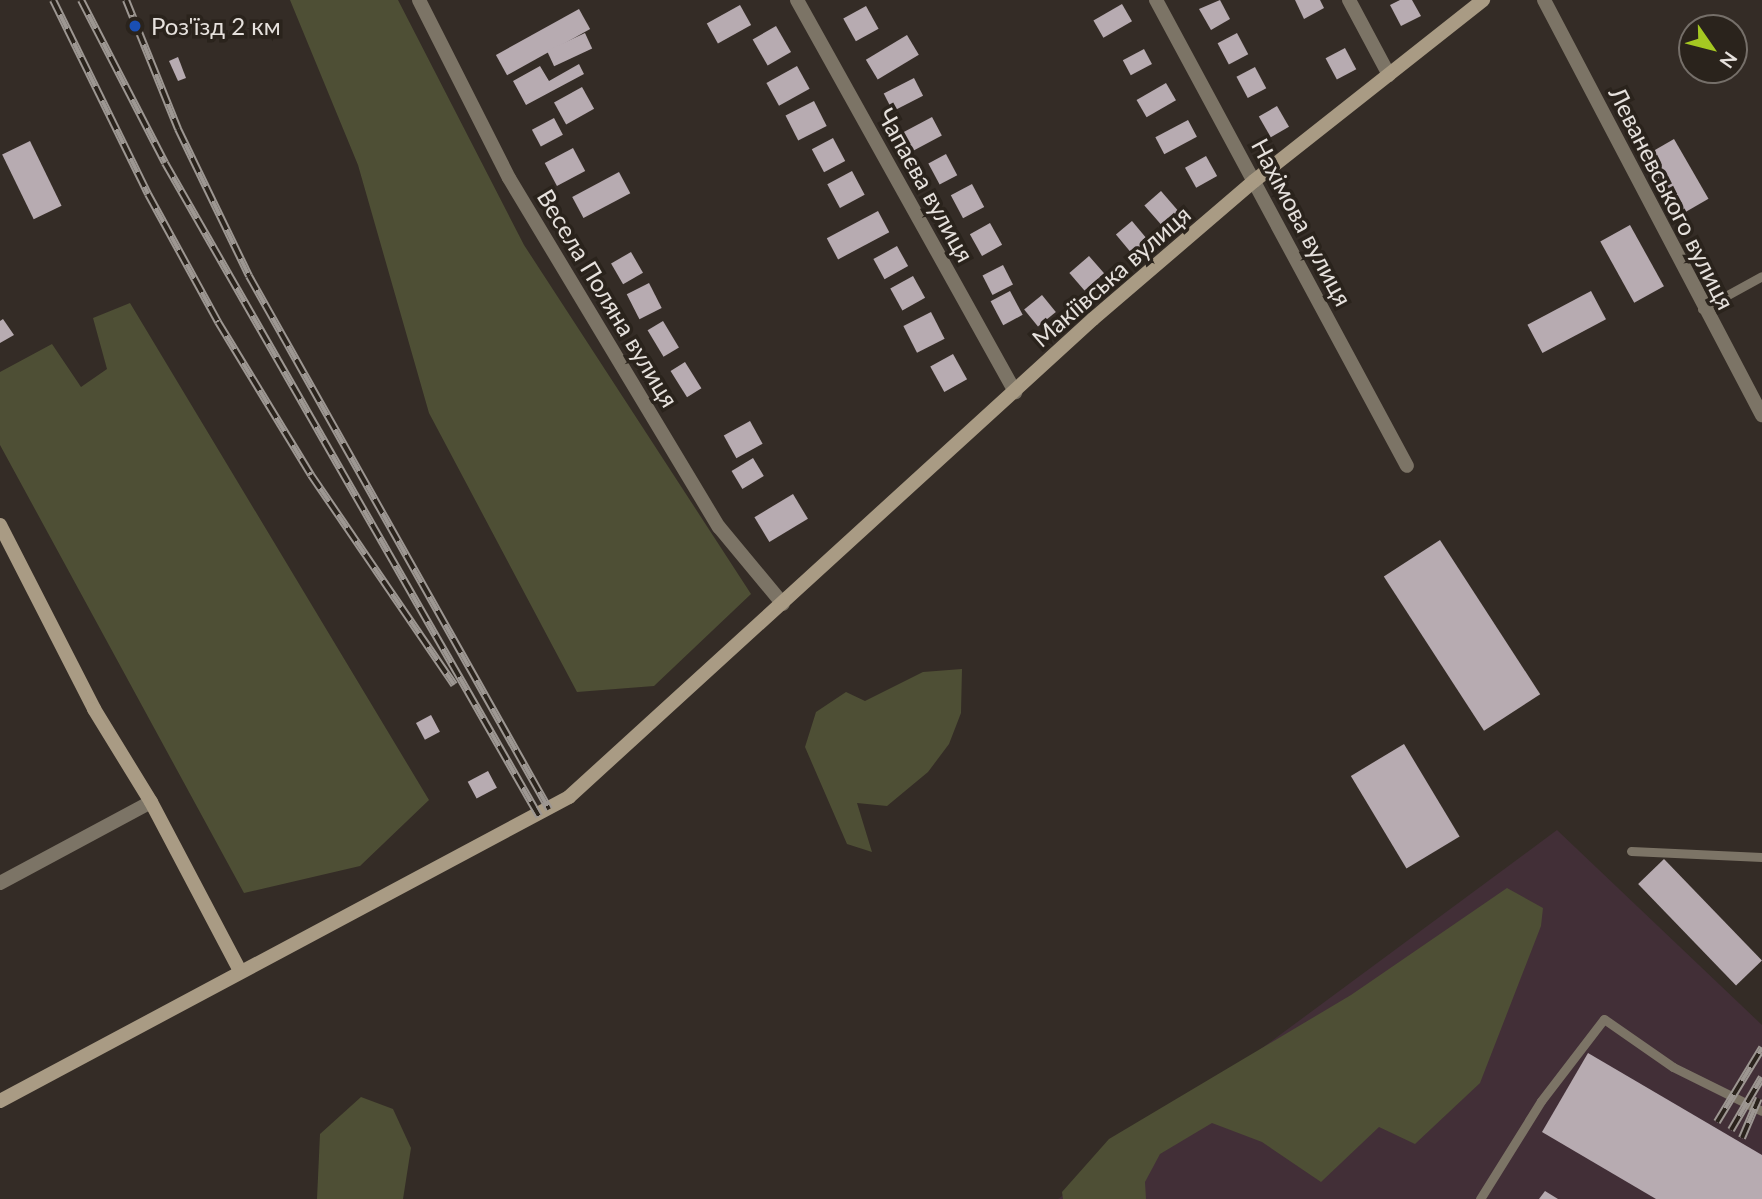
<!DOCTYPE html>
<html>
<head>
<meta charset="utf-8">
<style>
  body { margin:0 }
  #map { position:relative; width:1762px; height:1199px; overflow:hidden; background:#342c26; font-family:Lato,sans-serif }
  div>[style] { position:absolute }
  .industrial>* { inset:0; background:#422f37 }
  .green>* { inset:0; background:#4e4f35 }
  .building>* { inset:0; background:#b7abb1; transform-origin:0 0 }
  .service>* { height:9px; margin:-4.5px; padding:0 4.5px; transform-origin:4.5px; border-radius:4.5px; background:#7c7466 }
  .minor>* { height:14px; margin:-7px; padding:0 7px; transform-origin:7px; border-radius:7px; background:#7c7466 }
  .secondary>* { height:14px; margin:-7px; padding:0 7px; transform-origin:7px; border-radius:7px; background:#a99b84 }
  .rail>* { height:8px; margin-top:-4px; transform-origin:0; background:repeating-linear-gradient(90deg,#2a231c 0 16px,#9d9792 0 32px); box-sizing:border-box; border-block:2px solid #9d9792 }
  .dots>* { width:19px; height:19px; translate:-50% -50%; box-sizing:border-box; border:4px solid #2a231c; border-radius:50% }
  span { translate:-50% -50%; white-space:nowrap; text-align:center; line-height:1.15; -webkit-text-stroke:7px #2a231c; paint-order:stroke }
  .poi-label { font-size:24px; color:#e6e1dd }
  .left { translate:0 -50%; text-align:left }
  .street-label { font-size:24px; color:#e6e1dd }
  .north { position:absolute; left:1678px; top:14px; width:70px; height:70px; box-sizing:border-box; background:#2a231c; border:2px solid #756f69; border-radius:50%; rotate:125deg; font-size:19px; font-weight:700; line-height:28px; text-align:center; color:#e6e1dd }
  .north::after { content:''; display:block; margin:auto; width:24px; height:32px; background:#a5c822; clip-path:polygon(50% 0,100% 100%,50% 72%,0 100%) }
</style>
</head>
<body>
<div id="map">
  <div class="industrial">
    <i style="clip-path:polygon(1557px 830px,1762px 1025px,1762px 1199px,1058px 1199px)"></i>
  </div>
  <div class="green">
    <i style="clip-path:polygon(290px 0,398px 0,524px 245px,751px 594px,654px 686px,577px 692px,429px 413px,358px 165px)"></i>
    <i style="clip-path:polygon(130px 303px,429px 800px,360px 866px,244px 893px,0 445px,0 372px,52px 344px,81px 387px,107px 369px,93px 318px)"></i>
    <i style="clip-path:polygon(962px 669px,961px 713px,949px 744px,928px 772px,887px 806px,857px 803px,872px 852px,847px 844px,805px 747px,816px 712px,846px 692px,865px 701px,923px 672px)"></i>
    <i style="clip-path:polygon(1507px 888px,1543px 908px,1541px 926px,1480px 1083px,1415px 1144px,1379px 1127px,1321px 1182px,1262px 1142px,1212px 1123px,1160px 1154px,1145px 1182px,1146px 1199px,1063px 1199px,1062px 1192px,1109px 1139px,1351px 995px)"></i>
    <i style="clip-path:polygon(361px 1097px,393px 1109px,411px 1148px,403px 1199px,317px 1199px,320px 1134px)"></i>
  </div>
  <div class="building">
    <i style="clip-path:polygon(1220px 0,1230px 19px,1211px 30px,1199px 9px)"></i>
    <i style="clip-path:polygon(1295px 0,1320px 0,1324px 8px,1304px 19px)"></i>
    <i style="clip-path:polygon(1400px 0,1412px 0,1421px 16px,1401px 26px,1390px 5px)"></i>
    <i style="left:1122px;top:4px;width:20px;height:33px;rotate:60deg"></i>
    <i style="left:740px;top:5px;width:23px;height:38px;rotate:61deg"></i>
    <i style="left:866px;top:6px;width:26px;height:26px;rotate:61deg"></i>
    <i style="left:579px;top:9px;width:23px;height:95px;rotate:61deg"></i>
    <i style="left:776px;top:26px;width:30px;height:27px;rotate:60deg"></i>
    <i style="left:585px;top:33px;width:17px;height:42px;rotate:65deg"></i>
    <i style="left:1237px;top:33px;width:24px;height:22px;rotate:62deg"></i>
    <i style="left:907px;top:35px;width:23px;height:48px;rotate:59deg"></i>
    <i style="left:1345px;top:48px;width:24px;height:22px;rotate:62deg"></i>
    <i style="left:1144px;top:49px;width:17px;height:24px;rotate:62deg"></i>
    <i style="clip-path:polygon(178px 57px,186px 78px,178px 81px,169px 61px)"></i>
    <i style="clip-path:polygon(579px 64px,584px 74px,526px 105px,513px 81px,540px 66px,549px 81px)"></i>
    <i style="left:797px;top:66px;width:26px;height:35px;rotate:61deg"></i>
    <i style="left:1255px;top:67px;width:24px;height:21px;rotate:62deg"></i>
    <i style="left:914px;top:78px;width:20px;height:34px;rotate:63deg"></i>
    <i style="left:1166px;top:83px;width:20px;height:34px;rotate:60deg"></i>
    <i style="left:582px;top:87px;width:25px;height:32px;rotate:61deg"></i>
    <i style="left:814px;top:101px;width:28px;height:32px;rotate:63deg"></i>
    <i style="left:1277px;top:106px;width:24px;height:21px;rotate:60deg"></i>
    <i style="left:932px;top:117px;width:21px;height:33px;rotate:62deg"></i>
    <i style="left:554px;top:118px;width:19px;height:25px;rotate:62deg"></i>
    <i style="left:1188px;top:120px;width:19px;height:37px;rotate:62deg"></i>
    <i style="left:833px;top:138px;width:26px;height:24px;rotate:62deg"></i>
    <i style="left:1674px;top:139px;width:69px;height:33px;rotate:60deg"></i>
    <i style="left:30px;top:141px;width:72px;height:31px;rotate:64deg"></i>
    <i style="left:573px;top:148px;width:26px;height:32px;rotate:62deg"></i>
    <i style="left:946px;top:154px;width:24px;height:20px;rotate:62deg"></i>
    <i style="left:1206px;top:156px;width:23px;height:24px;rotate:61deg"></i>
    <i style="left:852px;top:171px;width:27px;height:28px;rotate:62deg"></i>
    <i style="left:619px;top:172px;width:24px;height:53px;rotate:62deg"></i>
    <i style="left:972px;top:184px;width:26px;height:24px;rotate:62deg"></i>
    <i style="left:1161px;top:191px;width:29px;height:22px;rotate:49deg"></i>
    <i style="left:878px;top:211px;width:24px;height:58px;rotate:62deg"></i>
    <i style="left:1132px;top:221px;width:25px;height:21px;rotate:50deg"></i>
    <i style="left:990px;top:223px;width:25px;height:23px;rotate:61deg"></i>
    <i style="left:1630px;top:225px;width:70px;height:34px;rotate:61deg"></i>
    <i style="left:897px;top:246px;width:23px;height:27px;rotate:61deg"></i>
    <i style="left:631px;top:252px;width:24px;height:23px;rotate:60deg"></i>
    <i style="left:1089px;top:256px;width:23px;height:26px;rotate:49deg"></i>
    <i style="left:1003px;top:265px;width:22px;height:23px;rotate:63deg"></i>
    <i style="left:913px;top:276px;width:25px;height:26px;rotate:61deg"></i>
    <i style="left:649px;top:283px;width:28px;height:25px;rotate:63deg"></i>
    <i style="left:1010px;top:291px;width:27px;height:22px;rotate:62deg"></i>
    <i style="left:1591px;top:291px;width:32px;height:72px;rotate:62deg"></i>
    <i style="left:1042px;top:295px;width:22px;height:23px;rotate:51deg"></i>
    <i style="left:931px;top:312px;width:30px;height:31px;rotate:63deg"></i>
    <i style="clip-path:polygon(3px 319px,14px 335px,0 343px,0 321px)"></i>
    <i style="left:663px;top:321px;width:31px;height:18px;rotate:59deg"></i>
    <i style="left:953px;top:354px;width:29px;height:26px;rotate:61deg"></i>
    <i style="left:685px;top:362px;width:31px;height:17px;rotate:58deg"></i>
    <i style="left:750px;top:421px;width:26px;height:30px;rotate:61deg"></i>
    <i style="left:753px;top:458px;width:21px;height:25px;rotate:59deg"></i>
    <i style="left:793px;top:494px;width:29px;height:45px;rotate:59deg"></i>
    <i style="left:1440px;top:540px;width:184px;height:67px;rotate:57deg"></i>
    <i style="left:431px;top:715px;width:19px;height:17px;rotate:62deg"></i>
    <i style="left:1404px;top:744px;width:108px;height:62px;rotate:59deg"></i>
    <i style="left:488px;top:771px;width:19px;height:23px;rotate:62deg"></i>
    <i style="left:1664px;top:859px;width:141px;height:36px;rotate:46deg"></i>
    <i style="clip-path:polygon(1588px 1053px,1762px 1155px,1762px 1199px,1656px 1199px,1542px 1132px)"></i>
    <i style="clip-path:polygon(1545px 1191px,1558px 1199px,1539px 1199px)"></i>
  </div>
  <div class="service">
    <i style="left:1702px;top:309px;width:68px;rotate:-28.8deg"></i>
    <i style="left:1631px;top:851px;width:131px;rotate:2.6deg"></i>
    <i style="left:1480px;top:1199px;width:115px;rotate:-58.1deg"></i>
    <i style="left:1541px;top:1101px;width:103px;rotate:-52.5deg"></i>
    <i style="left:1604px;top:1019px;width:84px;rotate:34.8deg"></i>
    <i style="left:1673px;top:1067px;width:99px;rotate:26.3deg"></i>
  </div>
  <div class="minor">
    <i style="left:419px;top:0;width:199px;rotate:63.2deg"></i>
    <i style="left:509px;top:178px;width:407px;rotate:59deg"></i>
    <i style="left:719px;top:527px;width:100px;rotate:50.3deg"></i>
    <i style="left:797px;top:0;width:449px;rotate:60.9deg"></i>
    <i style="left:1156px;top:0;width:529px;rotate:61.69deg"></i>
    <i style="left:1349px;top:0;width:85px;rotate:61.9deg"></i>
    <i style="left:1544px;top:0;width:469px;rotate:62.3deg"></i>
    <i style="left:0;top:883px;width:171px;rotate:-28.2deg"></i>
  </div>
  <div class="secondary">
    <i style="left:0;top:525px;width:207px;rotate:62.9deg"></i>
    <i style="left:94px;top:709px;width:109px;rotate:58.5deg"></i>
    <i style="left:151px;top:802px;width:189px;rotate:62.2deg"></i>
    <i style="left:0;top:1101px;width:645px;rotate:-28.11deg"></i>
    <i style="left:569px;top:797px;width:709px;rotate:-42.37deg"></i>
    <i style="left:1093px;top:319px;width:212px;rotate:-40.6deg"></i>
    <i style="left:1254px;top:181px;width:292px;rotate:-38.3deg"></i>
  </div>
  <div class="rail">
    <i style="left:53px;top:0;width:216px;rotate:63.9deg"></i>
    <i style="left:148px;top:194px;width:146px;rotate:61.3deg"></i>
    <i style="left:218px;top:322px;width:179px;rotate:58.7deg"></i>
    <i style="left:311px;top:475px;width:254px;rotate:55.7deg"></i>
    <i style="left:81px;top:0;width:183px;rotate:62.7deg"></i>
    <i style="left:165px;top:163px;width:753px;rotate:60.2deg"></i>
    <i style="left:126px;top:0;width:139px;rotate:68deg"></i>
    <i style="left:178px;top:129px;width:163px;rotate:64.2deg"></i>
    <i style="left:249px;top:276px;width:612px;rotate:60.63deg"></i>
    <i style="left:1717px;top:1122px;width:87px;rotate:-58.7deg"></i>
    <i style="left:1731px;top:1130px;width:61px;rotate:-59.7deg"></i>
    <i style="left:1742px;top:1138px;width:43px;rotate:-67deg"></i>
  </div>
  <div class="dots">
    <i style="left:135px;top:26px;background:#1a4fb4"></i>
  </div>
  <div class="poi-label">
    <span class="left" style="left:151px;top:26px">Роз'їзд 2 км</span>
  </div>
  <div class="street-label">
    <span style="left:926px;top:185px;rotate:61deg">Чапаєва вулиця</span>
    <span style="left:1672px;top:198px;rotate:63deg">Леваневського вулиця</span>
    <span style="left:1302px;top:222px;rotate:62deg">Нахімова вулиця</span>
    <span style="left:1111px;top:276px;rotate:-41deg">Макіївська вулиця</span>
    <span style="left:608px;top:298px;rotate:59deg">Весела Поляна вулиця</span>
  </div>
  <div class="north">N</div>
</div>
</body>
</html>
